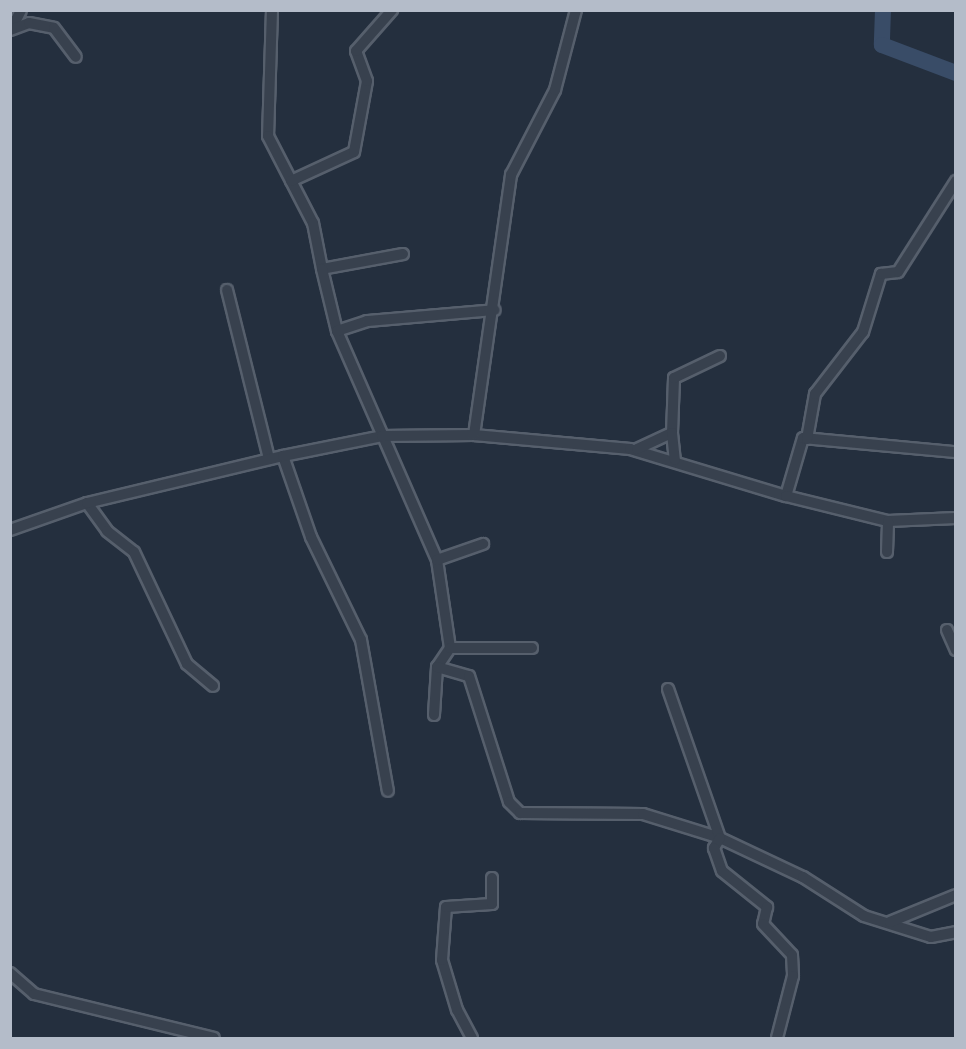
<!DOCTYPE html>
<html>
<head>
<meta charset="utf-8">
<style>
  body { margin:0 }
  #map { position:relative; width:966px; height:1049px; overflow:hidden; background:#242f3e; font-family:Mulish,sans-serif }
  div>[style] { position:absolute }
  .river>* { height:16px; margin:-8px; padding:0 8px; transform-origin:8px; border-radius:8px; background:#394c67 }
  .roads { filter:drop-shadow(2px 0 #565f6c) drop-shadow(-2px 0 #565f6c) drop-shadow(0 2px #565f6c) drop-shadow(0 -2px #565f6c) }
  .minor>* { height:10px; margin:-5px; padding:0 5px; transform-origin:5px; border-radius:5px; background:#38414e }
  span { translate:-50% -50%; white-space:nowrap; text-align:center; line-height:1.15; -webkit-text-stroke:4.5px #1d2633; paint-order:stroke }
  .frame { position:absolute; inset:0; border:12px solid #b4bcc9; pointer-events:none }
</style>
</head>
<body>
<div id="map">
  <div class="river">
    <i style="left:883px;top:10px;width:35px;rotate:92deg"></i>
    <i style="left:882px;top:45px;width:79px;rotate:20.7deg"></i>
  </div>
  <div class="roads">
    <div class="minor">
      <i style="left:272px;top:10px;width:126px;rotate:91.8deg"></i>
      <i style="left:268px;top:136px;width:98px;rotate:62.7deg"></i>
      <i style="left:313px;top:223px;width:47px;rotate:78.9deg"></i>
      <i style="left:10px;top:21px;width:5px;rotate:11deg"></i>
      <i style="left:15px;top:22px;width:13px;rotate:-63deg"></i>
      <i style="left:10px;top:30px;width:20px;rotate:-20deg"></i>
      <i style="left:29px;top:23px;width:25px;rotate:11deg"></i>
      <i style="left:54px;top:28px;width:36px;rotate:53deg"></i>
      <i style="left:291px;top:181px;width:69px;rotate:-24.7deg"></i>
      <i style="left:354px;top:152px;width:72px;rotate:-79.6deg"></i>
      <i style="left:367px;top:81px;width:32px;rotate:-110deg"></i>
      <i style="left:356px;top:51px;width:55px;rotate:-48.7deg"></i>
      <i style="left:403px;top:254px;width:82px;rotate:169.5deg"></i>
      <i style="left:322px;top:269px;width:64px;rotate:76.4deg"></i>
      <i style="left:337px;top:331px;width:250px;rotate:66.4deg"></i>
      <i style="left:437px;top:560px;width:89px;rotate:81.6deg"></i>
      <i style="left:450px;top:648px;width:23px;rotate:124deg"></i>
      <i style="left:437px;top:667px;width:48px;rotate:93.6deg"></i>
      <i style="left:227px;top:290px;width:174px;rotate:76deg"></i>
      <i style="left:337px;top:331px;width:32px;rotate:-18deg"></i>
      <i style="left:367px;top:321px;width:128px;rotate:-4.9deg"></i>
      <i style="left:672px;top:433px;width:55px;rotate:-87.9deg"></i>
      <i style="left:674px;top:378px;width:51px;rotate:-25.6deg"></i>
      <i style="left:474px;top:435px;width:157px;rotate:5.1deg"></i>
      <i style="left:630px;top:449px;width:163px;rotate:16.8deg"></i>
      <i style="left:786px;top:496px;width:60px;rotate:-73.7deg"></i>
      <i style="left:803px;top:438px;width:153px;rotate:5.3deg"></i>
      <i style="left:807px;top:439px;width:46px;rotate:-79.9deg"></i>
      <i style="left:815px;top:394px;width:78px;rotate:-52.3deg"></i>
      <i style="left:863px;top:332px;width:61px;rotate:-72.8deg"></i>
      <i style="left:881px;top:274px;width:17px;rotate:-7deg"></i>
      <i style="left:898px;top:272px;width:108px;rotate:-57.5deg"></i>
      <i style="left:637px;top:449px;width:38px;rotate:-25deg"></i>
      <i style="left:672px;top:433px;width:27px;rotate:84deg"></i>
      <i style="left:283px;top:456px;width:86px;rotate:70.9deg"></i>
      <i style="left:311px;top:537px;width:114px;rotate:64.1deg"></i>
      <i style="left:361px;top:640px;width:153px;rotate:79.9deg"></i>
      <i style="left:786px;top:496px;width:105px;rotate:13.8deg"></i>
      <i style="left:888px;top:521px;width:68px;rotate:-2.5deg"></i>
      <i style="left:87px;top:503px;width:34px;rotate:54deg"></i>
      <i style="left:107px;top:531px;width:34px;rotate:38deg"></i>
      <i style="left:134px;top:552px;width:124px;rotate:64.7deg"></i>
      <i style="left:187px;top:664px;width:34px;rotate:40deg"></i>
      <i style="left:10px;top:530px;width:82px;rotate:-19.3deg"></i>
      <i style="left:87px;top:503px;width:202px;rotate:-13.5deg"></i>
      <i style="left:283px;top:456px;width:101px;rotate:-11.4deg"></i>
      <i style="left:382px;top:436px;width:92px;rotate:-0.6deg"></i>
      <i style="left:474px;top:435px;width:263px;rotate:-81.9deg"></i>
      <i style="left:511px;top:175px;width:96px;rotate:-62.6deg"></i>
      <i style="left:555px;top:90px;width:83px;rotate:-75.3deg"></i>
      <i style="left:887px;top:552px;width:31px;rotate:-88deg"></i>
      <i style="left:437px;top:560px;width:49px;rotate:-19.2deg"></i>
      <i style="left:947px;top:630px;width:22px;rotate:66deg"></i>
      <i style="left:450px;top:648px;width:82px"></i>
      <i style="left:437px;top:667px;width:33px;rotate:16deg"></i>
      <i style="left:469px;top:676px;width:132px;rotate:72.4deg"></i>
      <i style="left:509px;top:802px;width:16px;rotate:45deg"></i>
      <i style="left:520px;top:813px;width:123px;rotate:0.5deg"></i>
      <i style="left:643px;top:814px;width:81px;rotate:17.3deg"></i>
      <i style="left:720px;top:838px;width:92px;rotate:25.2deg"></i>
      <i style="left:803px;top:877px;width:72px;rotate:32.6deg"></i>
      <i style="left:864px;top:916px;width:70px;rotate:17.4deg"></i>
      <i style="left:931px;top:937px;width:25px;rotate:-11deg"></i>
      <i style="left:668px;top:689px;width:158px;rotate:70.8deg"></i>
      <i style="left:720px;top:838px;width:12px;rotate:121deg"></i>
      <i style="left:714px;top:848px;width:24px;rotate:71deg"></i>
      <i style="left:722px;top:871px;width:58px;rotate:38.7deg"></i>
      <i style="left:767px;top:907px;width:17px;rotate:103deg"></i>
      <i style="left:763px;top:924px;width:42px;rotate:46.9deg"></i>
      <i style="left:792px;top:955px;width:21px;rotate:87deg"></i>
      <i style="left:793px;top:976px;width:64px;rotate:104.5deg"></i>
      <i style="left:890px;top:922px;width:71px;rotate:-22.2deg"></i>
      <i style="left:10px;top:973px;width:32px;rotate:41deg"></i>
      <i style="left:34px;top:994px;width:185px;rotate:13.7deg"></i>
      <i style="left:472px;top:1038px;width:32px;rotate:-118deg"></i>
      <i style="left:457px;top:1010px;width:52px;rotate:-106.7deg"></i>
      <i style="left:442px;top:960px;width:53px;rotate:-85.7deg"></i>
      <i style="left:446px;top:907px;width:46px;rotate:-3.7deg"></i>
      <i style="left:492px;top:904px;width:26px;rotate:-90deg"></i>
    </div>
  </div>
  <div class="frame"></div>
</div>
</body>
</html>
